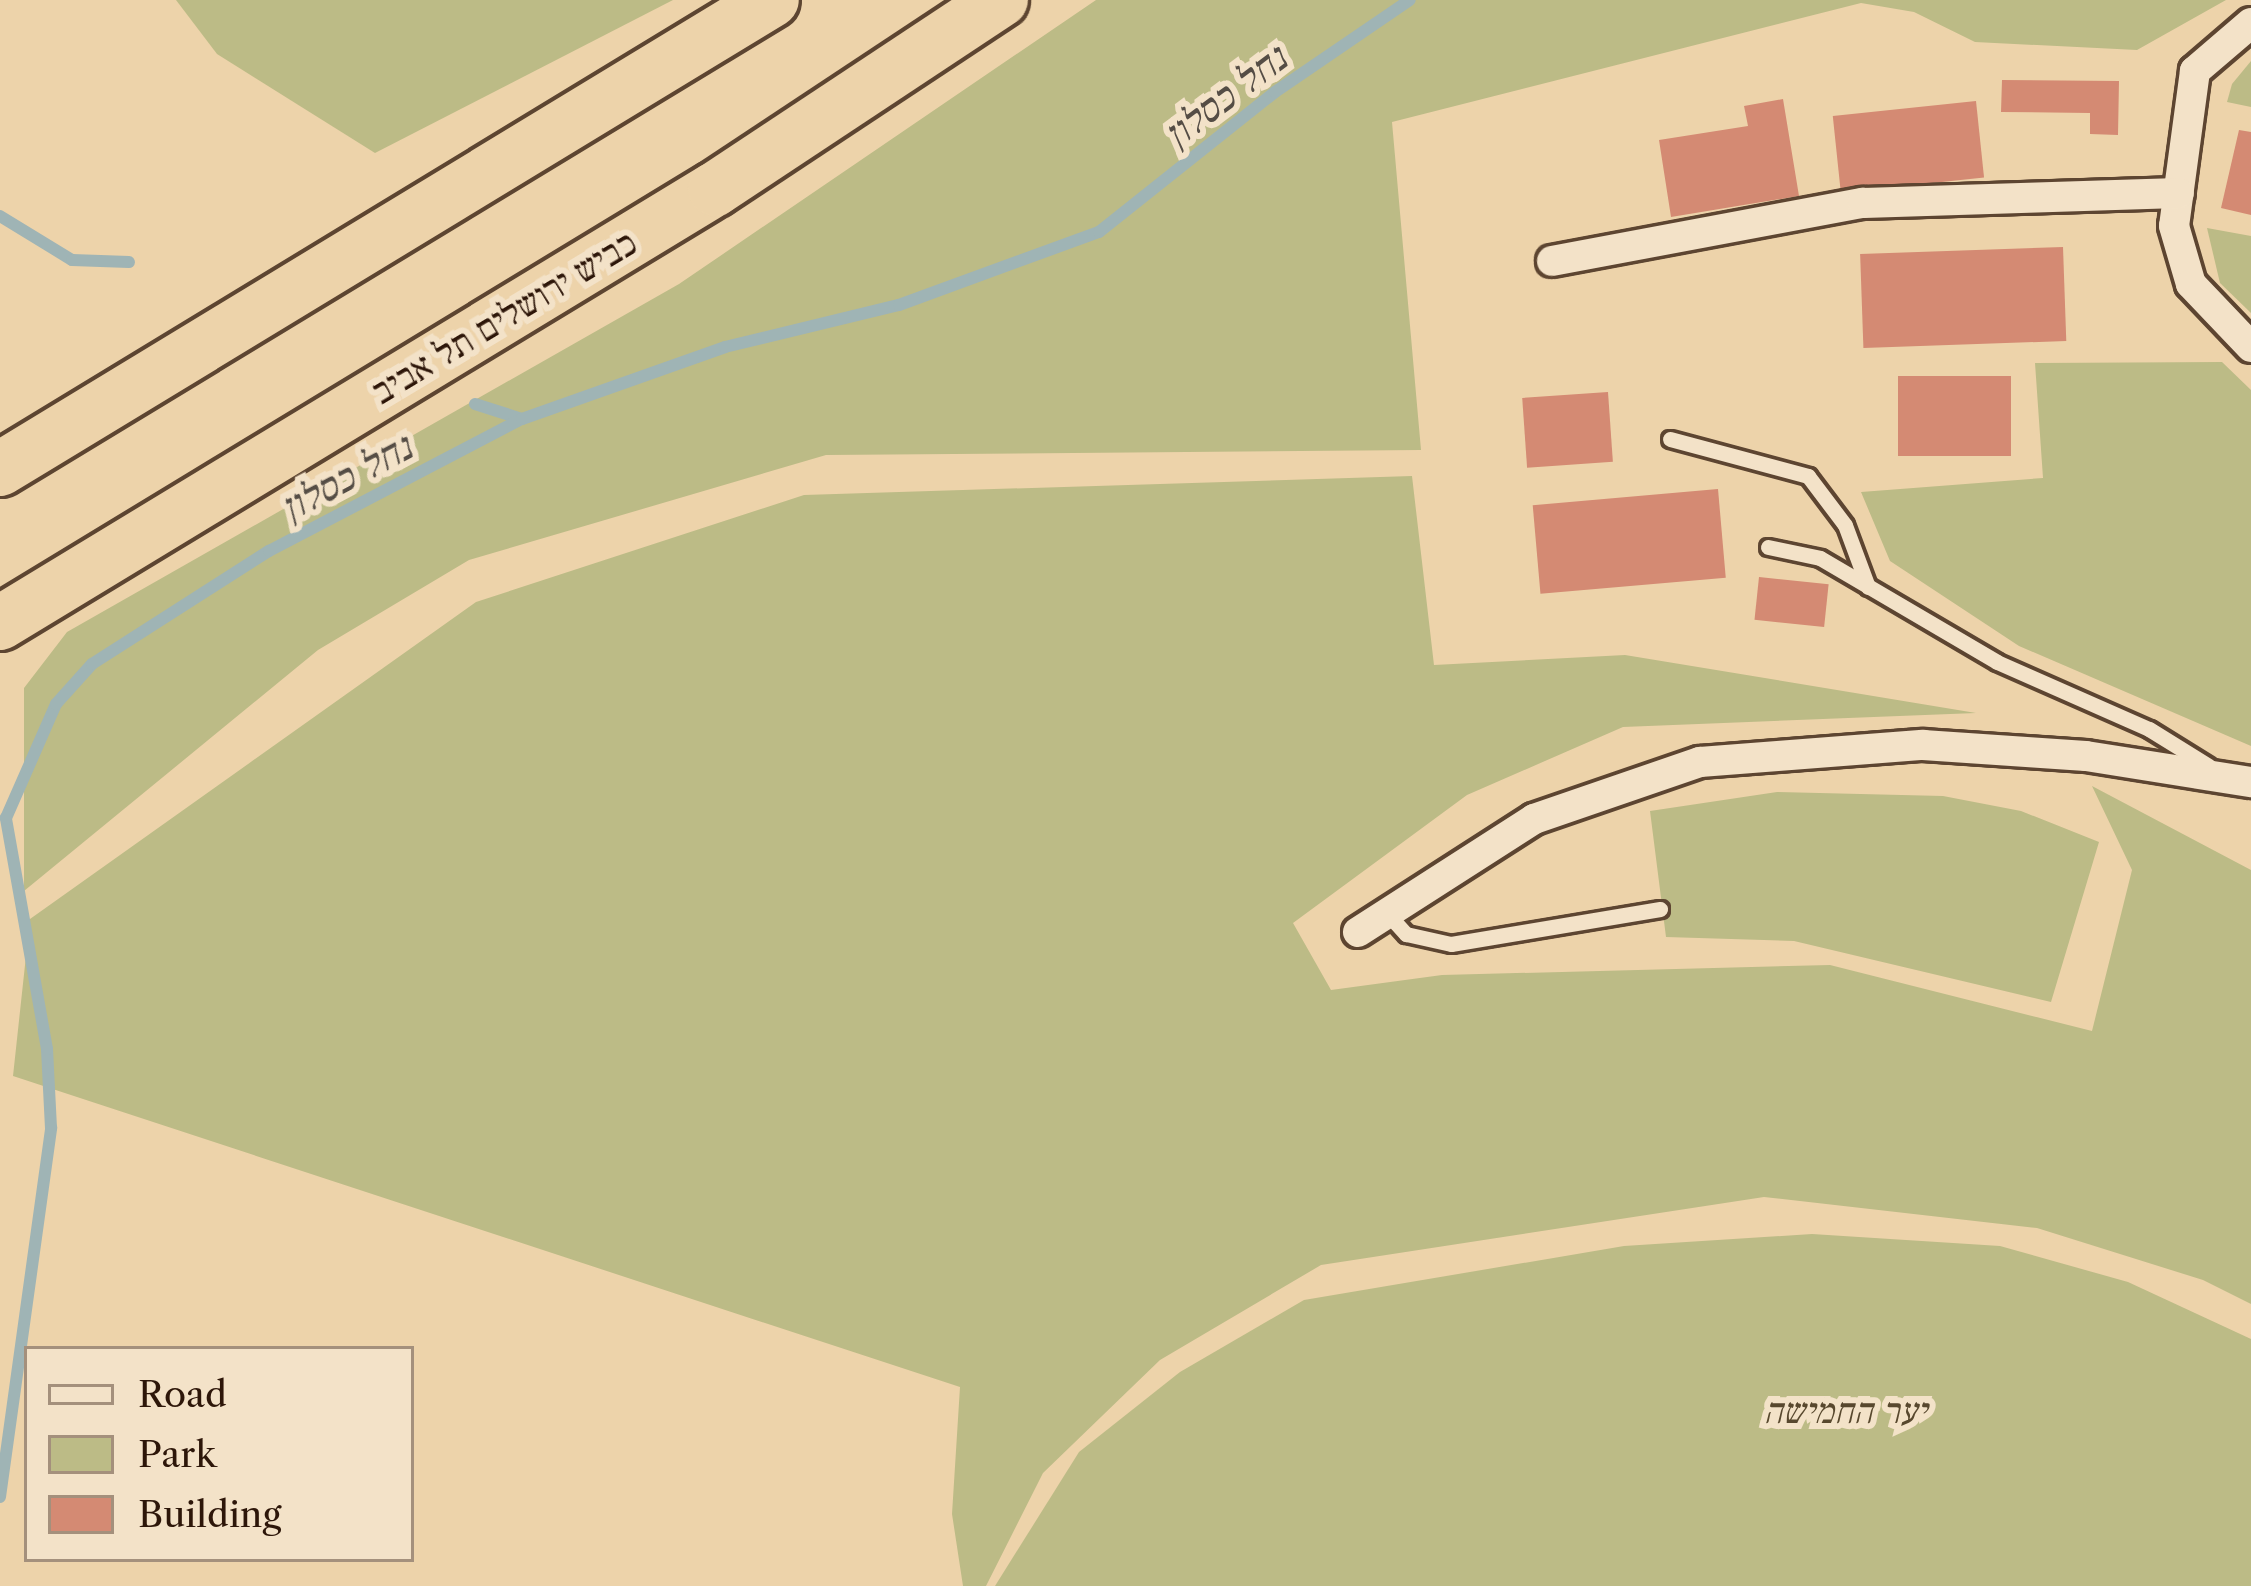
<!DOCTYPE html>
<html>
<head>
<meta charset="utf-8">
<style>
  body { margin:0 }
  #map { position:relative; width:2251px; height:1586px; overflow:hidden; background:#edd3aa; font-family:"Libre Caslon Text","Frank Ruhl Libre",serif }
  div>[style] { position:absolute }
  .green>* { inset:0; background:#bcbb86 }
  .stream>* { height:12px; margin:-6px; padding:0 6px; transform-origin:6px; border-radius:6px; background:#9fb4b5 }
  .building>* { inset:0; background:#d48a73; transform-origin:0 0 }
  .roads { filter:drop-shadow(3px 0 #5d4531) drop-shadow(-3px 0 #5d4531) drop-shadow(0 3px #5d4531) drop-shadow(0 -3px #5d4531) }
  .lane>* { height:15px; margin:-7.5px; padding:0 7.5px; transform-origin:7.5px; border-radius:7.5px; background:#f3e2c8 }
  .street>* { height:30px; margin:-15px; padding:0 15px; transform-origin:15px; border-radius:15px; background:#f3e2c8 }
  .highway>* { height:54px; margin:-27px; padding:0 27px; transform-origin:27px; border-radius:27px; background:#edd3aa }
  span { translate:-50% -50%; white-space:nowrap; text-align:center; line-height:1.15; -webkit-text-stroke:12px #f3e2c8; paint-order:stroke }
  .street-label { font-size:36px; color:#2d1609 }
  .park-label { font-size:36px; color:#58482e; font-style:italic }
  .water-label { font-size:39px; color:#554d45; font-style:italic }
  .legend { position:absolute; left:24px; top:1346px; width:390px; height:216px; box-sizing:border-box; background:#f3e2c8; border:3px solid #a4907c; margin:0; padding:15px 21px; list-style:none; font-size:36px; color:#2d1609 }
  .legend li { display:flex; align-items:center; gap:24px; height:60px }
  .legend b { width:60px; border:3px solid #a4907c }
</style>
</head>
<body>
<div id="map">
  <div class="green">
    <i style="clip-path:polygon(176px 0,673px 0,375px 153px,217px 54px)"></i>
    <i style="clip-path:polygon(1096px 0,2226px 0,2137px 50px,1975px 42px,1914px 12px,1861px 3px,1392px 122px,1421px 450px,826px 455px,469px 560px,318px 650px,24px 891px,24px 688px,67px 632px,679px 284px)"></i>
    <i style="clip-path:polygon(2251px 61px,2251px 107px,2227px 102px,2232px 84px)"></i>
    <i style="clip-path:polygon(2207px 228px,2251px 236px,2251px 313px,2220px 283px)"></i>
    <i style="clip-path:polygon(2222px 362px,2251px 390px,2251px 746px,2019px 646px,1890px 561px,1861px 492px,2043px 478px,2035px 363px)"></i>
    <i style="clip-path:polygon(1412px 476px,1434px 665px,1625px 655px,1976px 713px,1623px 727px,1467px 795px,1293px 923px,1331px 990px,1442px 975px,1830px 965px,2092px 1031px,2132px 870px,2092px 786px,2251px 870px,2251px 1304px,2203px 1280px,2037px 1228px,1764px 1197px,1321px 1265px,1160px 1360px,1043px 1473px,986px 1586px,963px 1586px,952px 1514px,960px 1387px,13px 1076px,30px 919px,476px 602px,804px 495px)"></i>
    <i style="clip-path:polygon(1777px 792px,1943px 796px,2021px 811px,2099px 842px,2051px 1002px,1794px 941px,1666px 937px,1650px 811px)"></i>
    <i style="clip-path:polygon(1812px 1234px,2000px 1246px,2128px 1282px,2251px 1339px,2251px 1586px,995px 1586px,1079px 1452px,1180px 1372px,1304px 1300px,1624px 1246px)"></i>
  </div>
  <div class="stream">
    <i style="left:0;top:216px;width:84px;rotate:31.4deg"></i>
    <i style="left:72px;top:260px;width:57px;rotate:2deg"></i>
    <i style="left:475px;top:404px;width:49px;rotate:17.7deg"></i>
    <i style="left:0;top:1497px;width:373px;rotate:-82.1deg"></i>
    <i style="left:51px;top:1128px;width:79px;rotate:-92.9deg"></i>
    <i style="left:47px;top:1049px;width:235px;rotate:-100.1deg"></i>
    <i style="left:6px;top:818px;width:124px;rotate:-66.3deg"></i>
    <i style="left:56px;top:704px;width:54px;rotate:-48deg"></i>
    <i style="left:92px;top:664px;width:210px;rotate:-32.6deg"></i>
    <i style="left:269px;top:551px;width:285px;rotate:-27.6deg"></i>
    <i style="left:522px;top:419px;width:215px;rotate:-19.5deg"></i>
    <i style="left:725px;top:347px;width:179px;rotate:-13.6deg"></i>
    <i style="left:899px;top:305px;width:213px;rotate:-20.1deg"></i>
    <i style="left:1099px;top:232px;width:225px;rotate:-38.5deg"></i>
    <i style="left:1275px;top:92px;width:163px;rotate:-34.3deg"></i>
  </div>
  <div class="building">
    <i style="clip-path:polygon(2002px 80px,2119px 81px,2118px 135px,2090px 134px,2090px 113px,2001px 112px)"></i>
    <i style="clip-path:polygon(1783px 99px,1799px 196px,1671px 217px,1659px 140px,1748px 126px,1744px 106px)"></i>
    <i style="left:1976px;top:101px;width:77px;height:144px;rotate:84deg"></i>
    <i style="clip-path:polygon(2239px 130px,2251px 132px,2251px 215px,2221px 208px)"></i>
    <i style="left:2063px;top:247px;width:94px;height:203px;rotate:88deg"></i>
    <i style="left:2011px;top:376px;width:80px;height:113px;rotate:90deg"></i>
    <i style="left:1608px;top:392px;width:70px;height:86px;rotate:86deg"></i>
    <i style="left:1718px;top:489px;width:89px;height:186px;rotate:85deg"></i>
    <i style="left:1759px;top:577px;width:70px;height:43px;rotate:6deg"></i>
  </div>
  <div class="roads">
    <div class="lane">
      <i style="left:1670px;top:439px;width:143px;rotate:15deg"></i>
      <i style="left:1808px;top:476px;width:61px;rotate:52.9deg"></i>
      <i style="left:1845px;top:525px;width:66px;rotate:69.6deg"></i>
      <i style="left:1768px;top:547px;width:53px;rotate:11.9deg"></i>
      <i style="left:1820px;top:558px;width:205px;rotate:30.4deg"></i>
      <i style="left:1997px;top:662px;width:166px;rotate:23.8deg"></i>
      <i style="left:2149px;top:729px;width:70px;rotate:31.7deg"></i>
      <i style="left:1386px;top:912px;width:30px;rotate:48deg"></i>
      <i style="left:1406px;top:934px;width:46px;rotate:12.5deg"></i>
      <i style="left:1451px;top:944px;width:212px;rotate:-9.5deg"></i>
    </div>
    <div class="street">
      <i style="left:2251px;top:23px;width:74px;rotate:139.4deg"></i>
      <i style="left:2195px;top:71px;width:156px;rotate:97.7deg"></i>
      <i style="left:2174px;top:226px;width:60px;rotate:73.7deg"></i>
      <i style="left:2191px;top:284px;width:87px;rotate:46.4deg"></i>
      <i style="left:1552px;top:261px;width:316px;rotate:-10.6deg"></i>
      <i style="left:1863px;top:203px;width:316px;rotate:-1.8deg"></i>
      <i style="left:1358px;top:932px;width:209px;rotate:-32.7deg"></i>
      <i style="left:1534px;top:819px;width:176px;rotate:-19deg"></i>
      <i style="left:1700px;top:762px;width:224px;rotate:-4.4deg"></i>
      <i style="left:1923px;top:745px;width:163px;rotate:3.9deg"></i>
      <i style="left:2086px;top:756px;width:167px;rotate:9deg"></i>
    </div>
    <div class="highway">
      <i style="left:0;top:469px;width:903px;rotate:-31.28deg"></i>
      <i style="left:0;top:623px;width:836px;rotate:-31.26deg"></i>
      <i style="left:715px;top:189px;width:343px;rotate:-33.5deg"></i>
    </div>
  </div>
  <div class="street-label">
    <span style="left:504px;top:317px;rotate:-31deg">כביש ירושלים תל אביב</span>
  </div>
  <div class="park-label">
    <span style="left:1845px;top:1411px">יער החמישה</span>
  </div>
  <div class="water-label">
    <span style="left:1225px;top:96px;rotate:-37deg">נחל כסלון</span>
    <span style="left:346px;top:477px;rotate:-28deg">נחל כסלון</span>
  </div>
  <ul class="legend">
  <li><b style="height:15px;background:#f3e2c8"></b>Road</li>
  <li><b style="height:33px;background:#bcbb86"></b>Park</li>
  <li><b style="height:33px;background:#d48a73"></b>Building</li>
  </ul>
</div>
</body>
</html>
